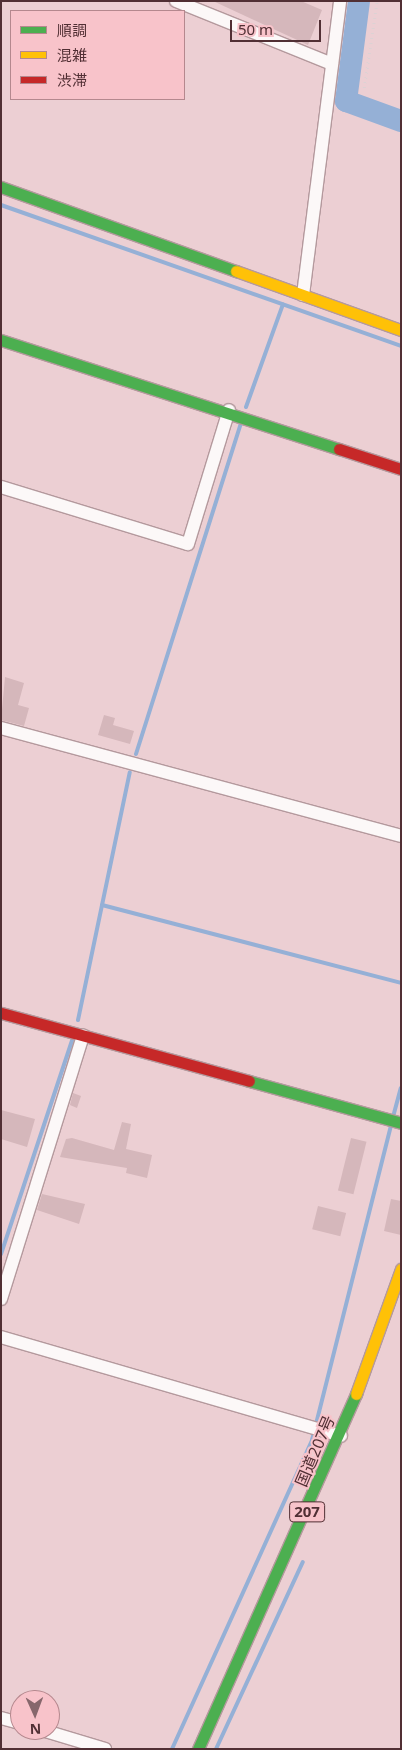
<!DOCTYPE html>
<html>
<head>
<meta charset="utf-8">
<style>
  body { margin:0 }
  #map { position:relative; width:402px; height:1750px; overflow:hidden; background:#eccfd3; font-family:"Noto Sans","Noto Sans JP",sans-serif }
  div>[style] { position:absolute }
  .stream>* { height:4px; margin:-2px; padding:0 2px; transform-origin:2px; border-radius:2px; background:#95b0d6 }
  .river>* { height:22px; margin:-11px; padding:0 11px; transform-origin:11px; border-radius:11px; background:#95b0d6 }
  .building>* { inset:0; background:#d5b7bb; transform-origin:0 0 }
  .path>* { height:2.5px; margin-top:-1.25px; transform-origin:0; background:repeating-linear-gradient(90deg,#dcd2d4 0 1px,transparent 0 5px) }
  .roads { filter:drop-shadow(1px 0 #b4999d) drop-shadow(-1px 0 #b4999d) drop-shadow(0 1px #b4999d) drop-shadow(0 -1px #b4999d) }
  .street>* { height:12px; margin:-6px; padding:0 6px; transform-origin:6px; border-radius:6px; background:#fcf8f8 }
  .fast>* { height:11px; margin:-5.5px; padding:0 5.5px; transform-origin:5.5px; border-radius:5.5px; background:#4caf50 }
  .slow>* { height:11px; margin:-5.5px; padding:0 5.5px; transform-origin:5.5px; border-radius:5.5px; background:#ffc107 }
  .jam>* { height:11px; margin:-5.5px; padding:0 5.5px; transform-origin:5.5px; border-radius:5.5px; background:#c62828 }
  span { translate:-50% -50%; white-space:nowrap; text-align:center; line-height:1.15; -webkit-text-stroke:4px #f8c3ca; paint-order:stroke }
  .shield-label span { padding:1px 4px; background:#f8c3ca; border:1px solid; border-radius:4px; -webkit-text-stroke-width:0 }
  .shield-label { font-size:15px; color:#512f34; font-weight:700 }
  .street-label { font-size:16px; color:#512f34 }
  .frame { position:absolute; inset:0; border:2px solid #512f34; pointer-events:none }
  .legend { position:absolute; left:10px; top:10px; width:175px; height:90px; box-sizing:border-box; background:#f8c3ca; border:1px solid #b5888e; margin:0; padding:6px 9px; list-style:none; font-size:15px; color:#512f34 }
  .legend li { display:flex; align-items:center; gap:10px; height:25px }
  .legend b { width:25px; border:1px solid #b5888e }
  .north { position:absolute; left:10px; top:1690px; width:50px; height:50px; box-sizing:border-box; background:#f8c3ca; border:1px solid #b5888e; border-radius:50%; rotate:178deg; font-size:14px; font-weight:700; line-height:20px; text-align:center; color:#512f34 }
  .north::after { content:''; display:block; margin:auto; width:18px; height:22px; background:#87676c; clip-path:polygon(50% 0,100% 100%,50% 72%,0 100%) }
  .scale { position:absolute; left:230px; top:20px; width:91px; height:22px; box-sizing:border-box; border:2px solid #512f34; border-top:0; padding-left:6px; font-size:15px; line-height:18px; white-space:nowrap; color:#512f34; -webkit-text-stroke:4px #f8c3ca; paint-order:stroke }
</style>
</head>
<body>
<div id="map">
  <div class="stream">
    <i style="left:1px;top:205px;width:424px;rotate:19.4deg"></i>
    <i style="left:246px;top:407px;width:109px;rotate:-70.2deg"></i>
    <i style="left:136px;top:754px;width:347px;rotate:-72.4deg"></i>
    <i style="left:102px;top:905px;width:309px;rotate:14.6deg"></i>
    <i style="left:78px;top:1020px;width:253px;rotate:-78.2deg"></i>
    <i style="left:393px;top:1117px;width:30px;rotate:-75deg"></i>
    <i style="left:1px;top:1254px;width:225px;rotate:-71.6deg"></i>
    <i style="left:172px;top:1749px;width:339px;rotate:-65.6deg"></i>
    <i style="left:312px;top:1440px;width:324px;rotate:-75.9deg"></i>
    <i style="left:216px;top:1749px;width:206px;rotate:-65.1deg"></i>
  </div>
  <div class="river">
    <i style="left:359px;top:1px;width:101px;rotate:97.4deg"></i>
    <i style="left:346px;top:101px;width:59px;rotate:20deg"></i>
  </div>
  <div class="building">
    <i style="clip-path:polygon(213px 1px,301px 1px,322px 10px,308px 45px)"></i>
    <i style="clip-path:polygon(5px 677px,24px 683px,18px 705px,29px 708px,24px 726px,1px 720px)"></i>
    <i style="clip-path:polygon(104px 715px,115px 718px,113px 725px,134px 731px,130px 744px,98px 735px)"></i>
    <i style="clip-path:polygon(73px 1093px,81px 1096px,77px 1108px,70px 1105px)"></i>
    <i style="clip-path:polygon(1px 1110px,35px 1119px,27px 1147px,1px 1139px)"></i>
    <i style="clip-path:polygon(122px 1122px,131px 1124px,126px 1149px,152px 1155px,147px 1178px,126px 1173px,127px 1168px,60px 1157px,66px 1139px,72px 1138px,114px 1150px)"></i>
    <i style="left:351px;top:1138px;width:16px;height:54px;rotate:14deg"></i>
    <i style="clip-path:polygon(42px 1194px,85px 1204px,79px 1224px,37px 1210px)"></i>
    <i style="clip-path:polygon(391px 1199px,401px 1201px,401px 1235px,384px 1231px)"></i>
    <i style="left:318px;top:1206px;width:29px;height:24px;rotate:14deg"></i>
  </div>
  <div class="path">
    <i style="left:364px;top:88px;width:88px;rotate:-81.5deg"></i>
  </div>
  <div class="roads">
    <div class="street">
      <i style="left:176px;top:1px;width:168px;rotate:22deg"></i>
      <i style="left:303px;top:295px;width:296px;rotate:-82.8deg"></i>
      <i style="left:1px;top:487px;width:195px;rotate:17deg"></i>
      <i style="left:188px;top:544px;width:140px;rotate:-73deg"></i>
      <i style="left:1px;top:728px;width:414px;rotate:15.1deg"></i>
      <i style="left:1px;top:1299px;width:276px;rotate:-72.7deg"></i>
      <i style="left:1px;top:1337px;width:354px;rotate:16.2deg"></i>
      <i style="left:1px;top:1718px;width:20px;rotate:15deg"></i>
      <i style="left:42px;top:1730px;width:66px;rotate:16.8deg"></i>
    </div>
    <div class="fast">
      <i style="left:1px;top:187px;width:250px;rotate:19.7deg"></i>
      <i style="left:1px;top:340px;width:355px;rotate:17.9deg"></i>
      <i style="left:249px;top:1081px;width:158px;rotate:15.4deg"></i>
      <i style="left:198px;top:1749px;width:389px;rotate:-66deg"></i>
    </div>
    <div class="slow">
      <i style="left:236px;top:271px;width:175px;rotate:19.7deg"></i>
      <i style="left:356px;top:1394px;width:133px;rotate:-70.2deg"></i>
    </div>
    <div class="jam">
      <i style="left:339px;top:449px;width:65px;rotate:17.9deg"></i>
      <i style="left:1px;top:1013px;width:257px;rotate:15.3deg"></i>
    </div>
  </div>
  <div class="shield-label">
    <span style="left:307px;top:1512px">207</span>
  </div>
  <div class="street-label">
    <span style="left:315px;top:1451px;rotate:-67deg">国道207号</span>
  </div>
  <div class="frame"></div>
  <ul class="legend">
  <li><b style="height:6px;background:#4caf50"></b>順調</li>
  <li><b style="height:6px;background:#ffc107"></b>混雑</li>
  <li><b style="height:6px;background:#c62828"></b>渋滞</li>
  </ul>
  <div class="north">N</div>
  <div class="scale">50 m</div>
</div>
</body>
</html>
